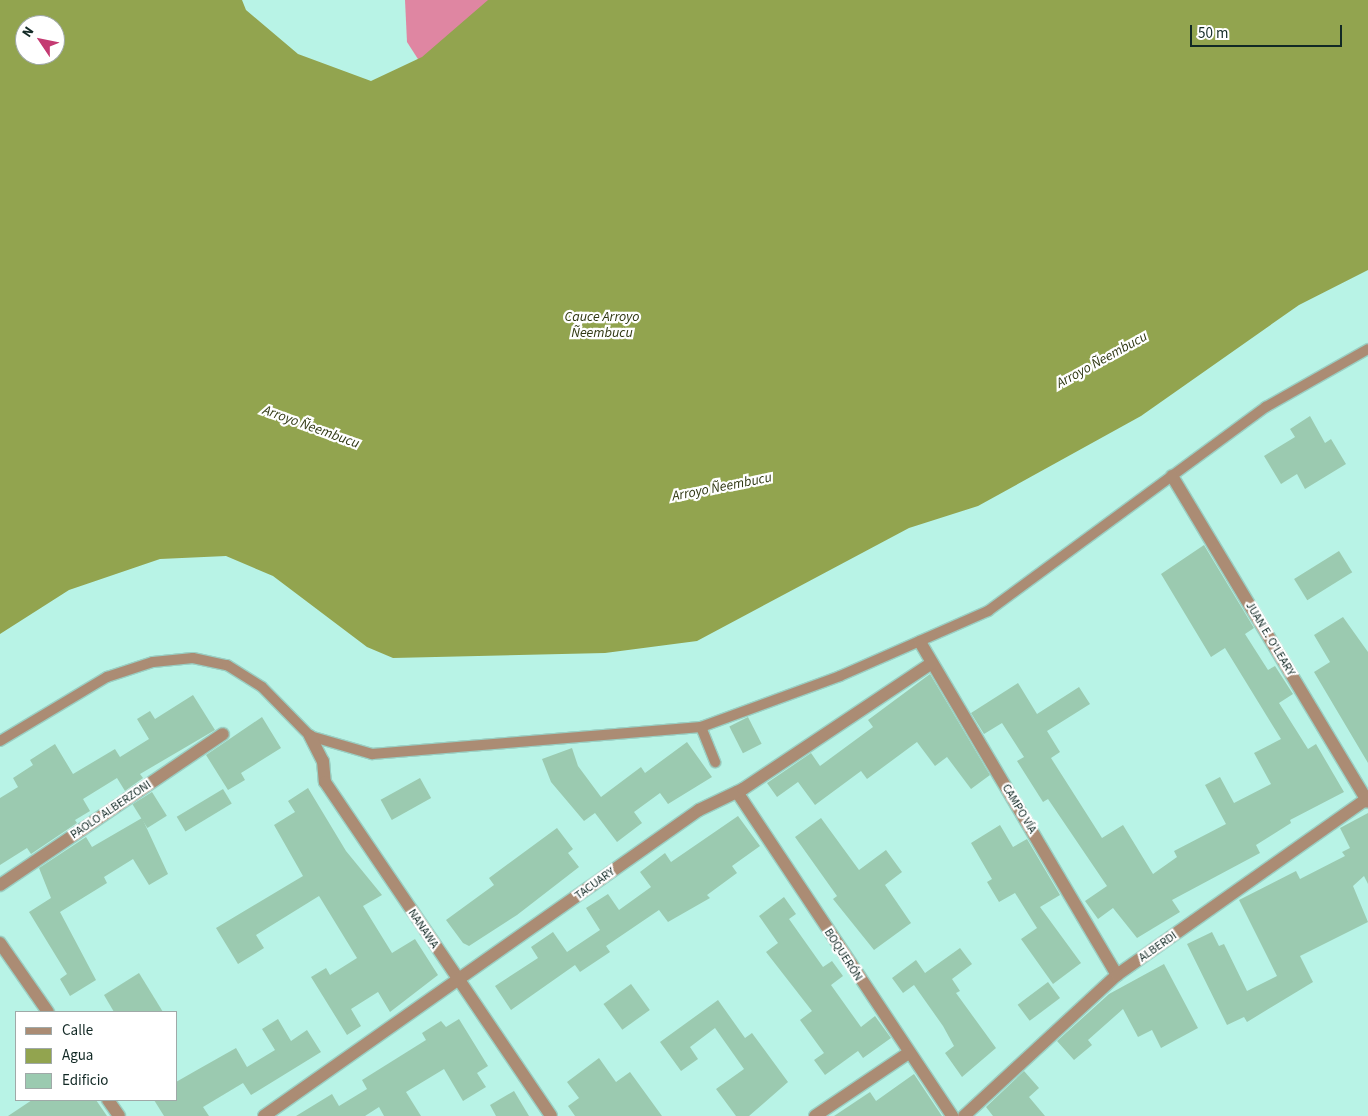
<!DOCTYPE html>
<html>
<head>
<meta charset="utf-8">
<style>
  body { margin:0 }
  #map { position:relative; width:1368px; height:1116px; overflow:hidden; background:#b8f3e6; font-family:"Source Sans 3",sans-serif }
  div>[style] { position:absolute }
  .forest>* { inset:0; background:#df86a2 }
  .water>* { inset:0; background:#92a44f }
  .building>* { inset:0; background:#9bcab0; transform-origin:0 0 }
  .roads { filter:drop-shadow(1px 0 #9acfc3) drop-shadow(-1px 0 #9acfc3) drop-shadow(0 1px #9acfc3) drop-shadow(0 -1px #9acfc3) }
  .lane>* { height:10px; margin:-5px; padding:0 5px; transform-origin:5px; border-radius:5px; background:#ab8c74 }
  .street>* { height:12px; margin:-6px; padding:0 6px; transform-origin:6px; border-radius:6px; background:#ab8c74 }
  span { translate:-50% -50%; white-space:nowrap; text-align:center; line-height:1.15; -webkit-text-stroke:4.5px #fff; paint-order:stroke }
  .street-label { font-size:12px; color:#122925 }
  .water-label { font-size:14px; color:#313914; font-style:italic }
  .legend { position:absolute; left:15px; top:1011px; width:162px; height:90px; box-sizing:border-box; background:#fff; border:1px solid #a0a9a8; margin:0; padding:6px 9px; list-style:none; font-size:15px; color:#122925 }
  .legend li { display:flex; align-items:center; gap:10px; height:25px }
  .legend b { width:25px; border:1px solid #a0a9a8 }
  .north { position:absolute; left:15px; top:15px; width:50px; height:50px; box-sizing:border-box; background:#fff; border:1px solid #a0a9a8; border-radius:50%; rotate:304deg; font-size:14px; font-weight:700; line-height:20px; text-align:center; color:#122925 }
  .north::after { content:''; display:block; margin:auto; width:18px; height:22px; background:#c43a72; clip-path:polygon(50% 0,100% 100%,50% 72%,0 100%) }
  .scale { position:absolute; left:1190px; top:25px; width:152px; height:22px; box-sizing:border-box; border:2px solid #122925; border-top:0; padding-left:6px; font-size:15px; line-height:18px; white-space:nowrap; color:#122925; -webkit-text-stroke:4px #fff; paint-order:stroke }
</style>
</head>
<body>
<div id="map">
  <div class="forest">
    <i style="clip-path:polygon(405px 0,527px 0,425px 70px,407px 42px)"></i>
  </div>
  <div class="water">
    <i style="clip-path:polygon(evenodd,0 0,242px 0,246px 10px,298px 54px,371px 81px,422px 57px,488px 0,1368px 0,1368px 270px,1299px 305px,1141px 416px,978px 506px,909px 528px,697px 641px,605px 653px,393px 658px,367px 647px,273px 576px,226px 556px,160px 559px,69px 590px,0 634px,0 0,25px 25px,55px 25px,55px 55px,25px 55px,25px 25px)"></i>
  </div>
  <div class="building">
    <i style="clip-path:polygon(1310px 416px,1325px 443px,1331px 439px,1346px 464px,1305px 489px,1297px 474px,1281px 484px,1264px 456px,1295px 437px,1290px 429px)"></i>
    <i style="clip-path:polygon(1204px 545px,1254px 628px,1245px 634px,1268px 670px,1275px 666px,1293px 694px,1279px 703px,1308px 749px,1316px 744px,1344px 792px,1290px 820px,1291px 823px,1256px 845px,1260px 853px,1172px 900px,1180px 912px,1137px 938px,1113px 908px,1098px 919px,1085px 901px,1107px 886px,1048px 799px,1043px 802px,1017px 761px,1024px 757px,1002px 723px,984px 734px,971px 713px,1018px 683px,1037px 714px,1079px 687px,1090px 704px,1047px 731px,1060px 752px,1051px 758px,1102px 838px,1123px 825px,1153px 874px,1177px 857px,1174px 851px,1226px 824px,1205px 785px,1220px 777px,1234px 803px,1271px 784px,1254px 753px,1281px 739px,1225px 648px,1211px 657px,1161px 574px)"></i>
    <i style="left:1339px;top:551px;width:25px;height:53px;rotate:58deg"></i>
    <i style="clip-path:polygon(1343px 617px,1368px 652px,1368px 763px,1314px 672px,1330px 662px,1314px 635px)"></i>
    <i style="clip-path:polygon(930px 674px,990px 775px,971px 789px,947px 757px,935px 766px,917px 742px,867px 779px,861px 771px,815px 805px,798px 782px,777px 797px,767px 783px,811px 753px,820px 766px,873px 727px,868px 720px)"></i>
    <i style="clip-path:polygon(193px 695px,215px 730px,140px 774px,143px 778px,125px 791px,117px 778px,83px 799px,90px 811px,75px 820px,77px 823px,31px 854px,27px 848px,0 865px,0 798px,18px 787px,13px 778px,33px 765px,30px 760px,55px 744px,73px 774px,115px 749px,120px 757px,149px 739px,137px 719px,150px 711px,155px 719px)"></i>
    <i style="clip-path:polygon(262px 717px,281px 748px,241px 773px,245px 780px,228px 790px,206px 755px)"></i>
    <i style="left:748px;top:717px;width:30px;height:21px;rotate:63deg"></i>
    <i style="clip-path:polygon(687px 742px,712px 777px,668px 804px,660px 793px,634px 812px,642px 823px,617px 842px,595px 813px,584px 821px,551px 782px,542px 759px,572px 748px,578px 766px,601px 797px,641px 767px,645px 773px)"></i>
    <i style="left:420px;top:778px;width:23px;height:45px;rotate:61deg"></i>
    <i style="clip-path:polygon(308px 788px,346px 851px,382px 895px,363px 906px,392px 953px,415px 939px,438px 975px,390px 1012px,378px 992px,351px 1009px,361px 1026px,347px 1035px,311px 977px,326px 968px,330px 975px,357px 958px,319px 896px,256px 935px,264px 948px,238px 964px,216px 928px,303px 876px,274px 825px,295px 812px,288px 801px)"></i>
    <i style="left:223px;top:789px;width:17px;height:54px;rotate:59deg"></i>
    <i style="left:152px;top:792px;width:28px;height:23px;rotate:58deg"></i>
    <i style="clip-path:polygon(1368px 813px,1368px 884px,1364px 876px,1353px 886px,1368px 922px,1300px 956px,1313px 982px,1247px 1022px,1244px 1017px,1227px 1025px,1187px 944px,1212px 932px,1219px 946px,1224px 944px,1247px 991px,1277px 976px,1239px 900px,1296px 871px,1300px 879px,1345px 856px,1342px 852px,1350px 848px,1340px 828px)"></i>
    <i style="clip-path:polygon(738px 816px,760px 846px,732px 866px,737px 873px,707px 895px,710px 898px,668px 922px,659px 910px,606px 946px,610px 952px,580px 972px,575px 965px,511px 1010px,495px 986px,538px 958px,531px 947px,553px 932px,567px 952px,600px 930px,586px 908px,608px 894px,619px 910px,651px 887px,640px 872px,665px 853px,671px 862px)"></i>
    <i style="clip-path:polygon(142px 818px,168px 874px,149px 885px,133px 859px,104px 877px,107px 883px,60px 912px,96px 980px,70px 996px,60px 979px,67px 974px,29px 912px,51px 898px,39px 868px,86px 837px,92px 847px)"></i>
    <i style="clip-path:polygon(821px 818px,859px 870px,886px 850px,902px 872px,885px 885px,911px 923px,874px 950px,833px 899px,837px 896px,795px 837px)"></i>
    <i style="clip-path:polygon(1000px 825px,1013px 847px,1027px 839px,1060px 895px,1040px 907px,1081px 963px,1053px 984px,1021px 939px,1037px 928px,1015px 893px,999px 902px,987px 882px,992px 879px,971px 843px)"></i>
    <i style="clip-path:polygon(557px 828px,573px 849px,568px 853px,579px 867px,517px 915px,469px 946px,463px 943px,446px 920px,494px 885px,489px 878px)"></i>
    <i style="clip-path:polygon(784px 897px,796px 914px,789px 919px,823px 967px,832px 961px,843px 976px,831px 985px,861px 1027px,875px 1016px,891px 1038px,863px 1058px,858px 1051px,825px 1075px,814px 1060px,824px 1053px,800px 1020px,812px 1011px,766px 952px,778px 943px,759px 916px)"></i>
    <i style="clip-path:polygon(960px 948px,972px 964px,952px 979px,960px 991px,956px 993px,996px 1048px,962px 1077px,945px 1053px,954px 1046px,943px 1026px,914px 985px,903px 993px,892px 978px,916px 960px,925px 973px)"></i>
    <i style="clip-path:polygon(1164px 964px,1198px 1028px,1161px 1048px,1152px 1030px,1138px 1037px,1123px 1009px,1088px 1040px,1092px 1045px,1074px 1060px,1057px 1041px,1109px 994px)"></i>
    <i style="clip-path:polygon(139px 973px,163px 1012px,114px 1012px,104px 995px)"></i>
    <i style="left:1048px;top:982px;width:20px;height:38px;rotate:53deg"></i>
    <i style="left:631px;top:984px;width:32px;height:34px;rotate:54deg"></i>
    <i style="clip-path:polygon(718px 1000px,745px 1038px,752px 1033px,788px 1082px,749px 1116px,736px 1116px,716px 1089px,744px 1069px,715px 1028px,690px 1047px,698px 1059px,681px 1071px,660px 1042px)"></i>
    <i style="clip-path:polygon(278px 1019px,291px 1041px,307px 1030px,321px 1052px,251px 1095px,243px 1083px,203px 1107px,209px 1116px,164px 1116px,154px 1100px,176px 1100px,176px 1082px,197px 1070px,236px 1048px,247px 1067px,275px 1050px,262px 1029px)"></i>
    <i style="clip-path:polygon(459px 1019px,488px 1066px,477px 1073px,486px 1087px,463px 1101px,444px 1069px,406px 1092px,421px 1116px,384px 1116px,379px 1107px,365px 1116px,296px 1116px,332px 1094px,339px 1106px,367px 1089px,362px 1080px,426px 1040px,422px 1033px,441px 1021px,446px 1027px)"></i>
    <i style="clip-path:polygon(599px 1058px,616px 1082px,630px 1072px,662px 1116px,575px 1116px,568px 1106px,579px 1098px,567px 1082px)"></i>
    <i style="clip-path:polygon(1024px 1071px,1039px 1088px,1029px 1097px,1045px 1116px,993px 1116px,986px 1107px)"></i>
    <i style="clip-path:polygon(914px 1074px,942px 1116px,834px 1116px,870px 1092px,876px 1101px)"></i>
    <i style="clip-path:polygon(514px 1091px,529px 1116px,496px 1116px,490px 1105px)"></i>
    <i style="clip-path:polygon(32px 1100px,96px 1100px,107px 1116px,8px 1116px)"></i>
  </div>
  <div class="roads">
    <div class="lane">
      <i style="left:701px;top:727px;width:38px;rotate:68deg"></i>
      <i style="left:0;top:741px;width:125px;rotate:-30.9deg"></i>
      <i style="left:107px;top:677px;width:48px;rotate:-18.1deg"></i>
      <i style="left:153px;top:662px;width:40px;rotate:-5.7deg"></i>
      <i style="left:193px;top:658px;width:35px;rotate:12deg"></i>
      <i style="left:227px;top:665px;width:41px;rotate:32.2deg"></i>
      <i style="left:262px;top:687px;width:69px;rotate:45.6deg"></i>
      <i style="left:310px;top:736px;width:65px;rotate:16.2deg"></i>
      <i style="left:372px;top:754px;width:330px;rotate:-4.7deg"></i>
      <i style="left:701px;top:727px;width:148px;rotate:-20.1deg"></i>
      <i style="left:840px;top:676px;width:162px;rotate:-23.7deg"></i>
      <i style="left:988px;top:611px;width:345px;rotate:-36.3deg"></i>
      <i style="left:1266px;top:407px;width:117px;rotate:-29.6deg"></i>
    </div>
    <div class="street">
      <i style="left:1172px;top:476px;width:380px;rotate:59deg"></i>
      <i style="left:920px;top:642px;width:387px;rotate:59.4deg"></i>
      <i style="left:310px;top:736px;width:28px;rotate:63deg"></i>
      <i style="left:323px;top:761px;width:21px;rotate:85deg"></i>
      <i style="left:325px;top:782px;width:403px;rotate:55.9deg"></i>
      <i style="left:737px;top:792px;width:389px;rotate:56.4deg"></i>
      <i style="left:0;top:885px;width:269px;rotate:-34.1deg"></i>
      <i style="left:0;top:943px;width:84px;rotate:55.2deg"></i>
      <i style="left:108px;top:1100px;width:19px;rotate:55deg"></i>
      <i style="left:264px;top:1116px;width:532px;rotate:-35.12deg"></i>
      <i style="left:699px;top:810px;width:49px;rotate:-25.5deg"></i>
      <i style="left:743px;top:789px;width:227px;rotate:-33.7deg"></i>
      <i style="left:815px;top:1116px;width:111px;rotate:-34deg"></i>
      <i style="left:964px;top:1116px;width:208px;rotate:-42.7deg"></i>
      <i style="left:1117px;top:975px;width:307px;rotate:-35.2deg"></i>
    </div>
  </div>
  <div class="street-label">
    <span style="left:1270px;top:639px;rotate:59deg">JUAN E. O'LEARY</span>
    <span style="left:1019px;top:809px;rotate:59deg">CAMPO VÍA</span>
    <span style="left:111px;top:810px;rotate:-34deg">PAOLO ALBERZONI</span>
    <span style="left:595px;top:884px;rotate:-36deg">TACUARY</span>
    <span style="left:423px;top:929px;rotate:56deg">NANAWA</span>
    <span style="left:1158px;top:947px;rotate:-35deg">ALBERDI</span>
    <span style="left:843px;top:955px;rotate:57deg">BOQUERÓN</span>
  </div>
  <div class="water-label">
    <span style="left:602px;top:325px">Cauce Arroyo<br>Ñeembucu</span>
    <span style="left:1102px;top:360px;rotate:-29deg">Arroyo Ñeembucu</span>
    <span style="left:311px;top:427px;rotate:20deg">Arroyo Ñeembucu</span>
    <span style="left:722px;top:487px;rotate:-11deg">Arroyo Ñeembucu</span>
  </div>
  <ul class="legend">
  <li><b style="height:6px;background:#ab8c74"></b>Calle</li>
  <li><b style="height:14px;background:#92a44f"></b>Agua</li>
  <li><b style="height:14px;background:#9bcab0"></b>Edificio</li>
  </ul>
  <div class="north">N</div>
  <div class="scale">50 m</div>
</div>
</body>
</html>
